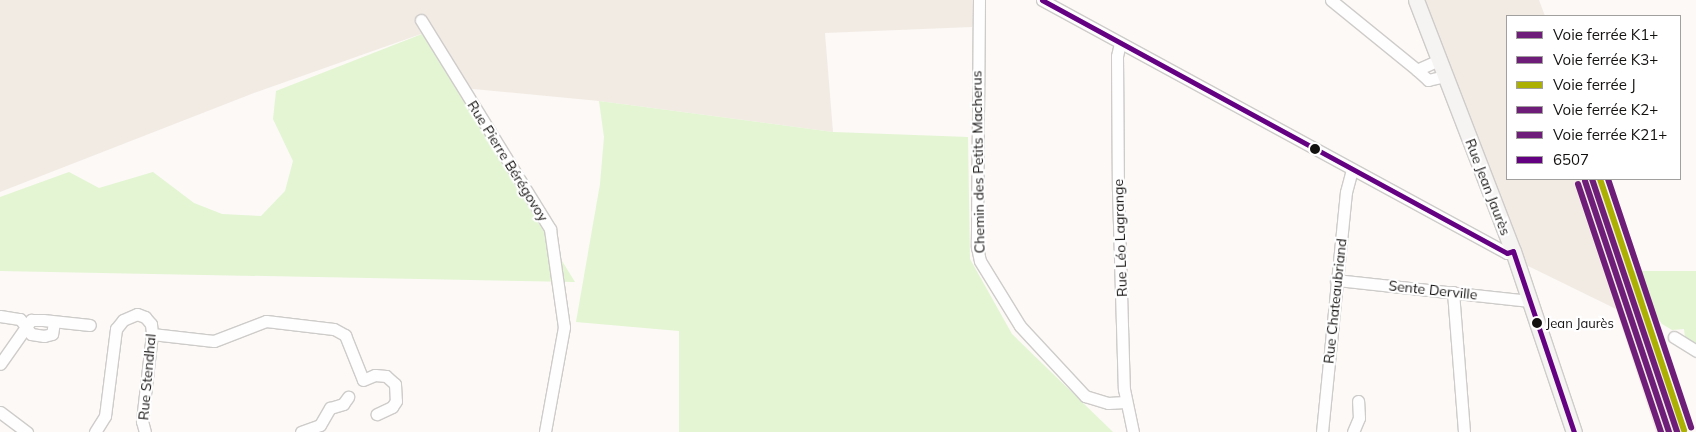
<!DOCTYPE html>
<html>
<head>
<meta charset="utf-8">
<style>
  body { margin:0 }
  #map { position:relative; width:1696px; height:432px; overflow:hidden; background:#fcf9f6; font-family:Mulish,sans-serif }
  div>[style] { position:absolute }
  .built>* { inset:0; background:#f2ebe4 }
  .green>* { inset:0; background:#e3f5d2 }
  .roads { filter:drop-shadow(1px 0 #ceccca) drop-shadow(-1px 0 #ceccca) drop-shadow(0 1px #ceccca) drop-shadow(0 -1px #ceccca) }
  .minor>* { height:11px; margin:-5.5px; padding:0 5.5px; transform-origin:5.5px; border-radius:5.5px; background:#fffefe }
  .secondary>* { height:15px; margin:-7.5px; padding:0 7.5px; transform-origin:7.5px; border-radius:7.5px; background:#f6f3f3 }
  .rail>* { height:2.5px; margin-top:-1.25px; transform-origin:0; background:repeating-linear-gradient(90deg,#bab9b9 0 6px,transparent 0 12px) }
  .bus-1>* { height:5px; margin:-2.5px; padding:0 2.5px; transform-origin:2.5px; border-radius:2.5px; background:#640082 }
  .rail-1>* { height:6px; margin:-3px; padding:0 3px; transform-origin:3px; border-radius:3px; background:#6e1e78 }
  .rail-2>* { height:6px; margin:-3px; padding:0 3px; transform-origin:3px; border-radius:3px; background:#6e1e78 }
  .rail-3>* { height:6px; margin:-3px; padding:0 3px; transform-origin:3px; border-radius:3px; background:#abb002 }
  .rail-4>* { height:6px; margin:-3px; padding:0 3px; transform-origin:3px; border-radius:3px; background:#6e1e78 }
  .rail-5>* { height:6px; margin:-3px; padding:0 3px; transform-origin:3px; border-radius:3px; background:#6e1e78 }
  .dots>* { width:14px; height:14px; translate:-50% -50%; box-sizing:border-box; border:2px solid #fff; border-radius:50% }
  span { translate:-50% -50%; white-space:nowrap; text-align:center; line-height:1.15; -webkit-text-stroke:4.5px #fff; paint-order:stroke }
  .bus-label { font-size:13px; color:#131110 }
  .left { translate:0 -50%; text-align:left }
  .street-label { font-size:14px; color:#131110 }
  .legend { position:absolute; left:1506px; top:15px; width:175px; height:165px; box-sizing:border-box; background:#fff; border:1px solid #a1a09f; margin:0; padding:6px 9px; list-style:none; font-size:15px; color:#131110 }
  .legend li { display:flex; align-items:center; gap:10px; height:25px }
  .legend b { width:25px; border:1px solid #a1a09f }
</style>
</head>
<body>
<div id="map">
  <div class="built">
    <i style="clip-path:polygon(0 0,977px 0,972px 27px,825px 33px,833px 132px,599px 101px,452px 87px,421px 34px,254px 93px,0 192px)"></i>
    <i style="clip-path:polygon(1422px 0,1539px 0,1545px 16px,1507px 16px,1507px 179px,1600px 179px,1685px 432px,1656px 432px,1616px 309px,1524px 264px)"></i>
  </div>
  <div class="green">
    <i style="clip-path:polygon(422px 34px,575px 282px,0 271px,0 197px,69px 172px,99px 188px,153px 172px,194px 203px,222px 214px,261px 216px,285px 191px,293px 161px,273px 119px,276px 91px)"></i>
    <i style="clip-path:polygon(599px 101px,833px 132px,968px 137px,970px 259px,1012px 334px,1113px 432px,679px 432px,679px 331px,576px 322px,600px 184px,604px 137px)"></i>
    <i style="clip-path:polygon(1631px 271px,1696px 271px,1696px 344px,1685px 337px,1684px 329px,1672px 330px,1662px 324px,1641px 297px)"></i>
  </div>
  <div class="roads">
    <div class="minor">
      <i style="left:979px;top:0;width:247px;rotate:90.5deg"></i>
      <i style="left:977px;top:247px;width:14px;rotate:78deg"></i>
      <i style="left:980px;top:261px;width:76px;rotate:58.4deg"></i>
      <i style="left:1020px;top:326px;width:96px;rotate:47.1deg"></i>
      <i style="left:1085px;top:396px;width:24px;rotate:17deg"></i>
      <i style="left:1108px;top:403px;width:17px;rotate:-3deg"></i>
      <i style="left:1042px;top:0;width:529px;rotate:28.55deg"></i>
      <i style="left:1507px;top:253px;width:6px;rotate:-18deg"></i>
      <i style="left:1331px;top:0;width:111px;rotate:39.1deg"></i>
      <i style="left:421px;top:20px;width:246px;rotate:58.3deg"></i>
      <i style="left:550px;top:229px;width:99px;rotate:81.9deg"></i>
      <i style="left:564px;top:327px;width:107px;rotate:100.3deg"></i>
      <i style="left:1120px;top:43px;width:13px;rotate:103deg"></i>
      <i style="left:1117px;top:56px;width:135px;rotate:89.6deg"></i>
      <i style="left:1118px;top:191px;width:198px;rotate:88.3deg"></i>
      <i style="left:1124px;top:389px;width:44px;rotate:78.2deg"></i>
      <i style="left:1439px;top:60px;width:24px;rotate:156deg"></i>
      <i style="left:1417px;top:70px;width:15px;rotate:42deg"></i>
      <i style="left:1428px;top:80px;width:18px;rotate:-13deg"></i>
      <i style="left:1336px;top:280px;width:194px;rotate:6.2deg"></i>
      <i style="left:1453px;top:292px;width:140px;rotate:85.5deg"></i>
      <i style="left:0;top:316px;width:20px;rotate:9deg"></i>
      <i style="left:20px;top:319px;width:10px;rotate:53deg"></i>
      <i style="left:26px;top:327px;width:45px;rotate:125.1deg"></i>
      <i style="left:54px;top:322px;width:12px;rotate:99deg"></i>
      <i style="left:52px;top:334px;width:8px;rotate:166deg"></i>
      <i style="left:44px;top:336px;width:13px;rotate:-171deg"></i>
      <i style="left:31px;top:334px;width:9px;rotate:-126deg"></i>
      <i style="left:26px;top:327px;width:9px;rotate:-54deg"></i>
      <i style="left:31px;top:320px;width:12px"></i>
      <i style="left:43px;top:320px;width:47px;rotate:6.1deg"></i>
      <i style="left:152px;top:334px;width:62px;rotate:6.4deg"></i>
      <i style="left:214px;top:341px;width:56px;rotate:-21deg"></i>
      <i style="left:266px;top:321px;width:68px;rotate:6.7deg"></i>
      <i style="left:334px;top:329px;width:13px;rotate:29deg"></i>
      <i style="left:345px;top:335px;width:48px;rotate:68.2deg"></i>
      <i style="left:363px;top:380px;width:13px;rotate:-23deg"></i>
      <i style="left:375px;top:375px;width:11px;rotate:5deg"></i>
      <i style="left:386px;top:376px;width:12px;rotate:42deg"></i>
      <i style="left:395px;top:384px;width:17px;rotate:87deg"></i>
      <i style="left:396px;top:401px;width:7px;rotate:124deg"></i>
      <i style="left:392px;top:407px;width:17px;rotate:155deg"></i>
      <i style="left:1674px;top:337px;width:26px;rotate:32deg"></i>
      <i style="left:0;top:412px;width:34px;rotate:37deg"></i>
      <i style="left:95px;top:432px;width:19px;rotate:-58deg"></i>
      <i style="left:105px;top:416px;width:88px;rotate:-82.8deg"></i>
      <i style="left:116px;top:329px;width:11px;rotate:-52deg"></i>
      <i style="left:123px;top:320px;width:15px;rotate:-23deg"></i>
      <i style="left:137px;top:314px;width:9px;rotate:21deg"></i>
      <i style="left:145px;top:317px;width:9px;rotate:49deg"></i>
      <i style="left:151px;top:324px;width:10px;rotate:84deg"></i>
      <i style="left:152px;top:334px;width:88px;rotate:96.6deg"></i>
      <i style="left:142px;top:421px;width:11px;rotate:75deg"></i>
      <i style="left:301px;top:432px;width:20px;rotate:-20deg"></i>
      <i style="left:320px;top:425px;width:20px;rotate:-60deg"></i>
      <i style="left:330px;top:408px;width:14px;rotate:-17deg"></i>
      <i style="left:343px;top:404px;width:9px;rotate:-54deg"></i>
      <i style="left:1322px;top:432px;width:241px;rotate:-84.3deg"></i>
      <i style="left:1346px;top:192px;width:23px;rotate:-75deg"></i>
      <i style="left:1353px;top:432px;width:15px;rotate:-67deg"></i>
      <i style="left:1359px;top:418px;width:17px;rotate:-93deg"></i>
    </div>
    <div class="secondary">
      <i style="left:1416px;top:0;width:269px;rotate:68.9deg"></i>
      <i style="left:1513px;top:251px;width:191px;rotate:71.4deg"></i>
    </div>
  </div>
  <div class="rail">
    <i style="left:1584px;top:179px;width:267px;rotate:71.4deg"></i>
  </div>
  <div class="bus-1">
    <i style="left:1042px;top:0;width:529px;rotate:28.55deg"></i>
    <i style="left:1507px;top:253px;width:6px;rotate:-18deg"></i>
    <i style="left:1513px;top:251px;width:191px;rotate:71.4deg"></i>
  </div>
  <div class="rail-1">
    <i style="left:1592px;top:179px;width:267px;rotate:71.4deg"></i>
  </div>
  <div class="rail-2">
    <i style="left:1585px;top:181px;width:265px;rotate:71.5deg"></i>
  </div>
  <div class="rail-3">
    <i style="left:1600px;top:179px;width:265px;rotate:71.5deg"></i>
  </div>
  <div class="rail-4">
    <i style="left:1578px;top:184px;width:262px;rotate:71.5deg"></i>
  </div>
  <div class="rail-5">
    <i style="left:1608px;top:179px;width:262px;rotate:71.5deg"></i>
  </div>
  <div class="dots">
    <i style="left:1315px;top:149px;background:#131110"></i>
    <i style="left:1537px;top:323px;background:#131110"></i>
  </div>
  <div class="bus-label">
    <span class="left" style="left:1546px;top:323px">Jean Jaurès</span>
  </div>
  <div class="street-label">
    <span style="left:508px;top:161px;rotate:58deg">Rue Pierre Bérégovoy</span>
    <span style="left:978px;top:162px;rotate:-91deg">Chemin des Petits Macherus</span>
    <span style="left:1488px;top:187px;rotate:69deg">Rue Jean Jaurès</span>
    <span style="left:1120px;top:238px;rotate:-92deg">Rue Léo Lagrange</span>
    <span style="left:1433px;top:290px;rotate:6deg">Sente Derville</span>
    <span style="left:1335px;top:301px;rotate:-84deg">Rue Chateaubriand</span>
    <span style="left:147px;top:377px;rotate:-85deg">Rue Stendhal</span>
  </div>
  <ul class="legend">
  <li><b style="height:6px;background:#6e1e78"></b>Voie ferrée K1+</li>
  <li><b style="height:6px;background:#6e1e78"></b>Voie ferrée K3+</li>
  <li><b style="height:6px;background:#abb002"></b>Voie ferrée J</li>
  <li><b style="height:6px;background:#6e1e78"></b>Voie ferrée K2+</li>
  <li><b style="height:6px;background:#6e1e78"></b>Voie ferrée K21+</li>
  <li><b style="height:6px;background:#640082"></b>6507</li>
  </ul>
</div>
</body>
</html>
